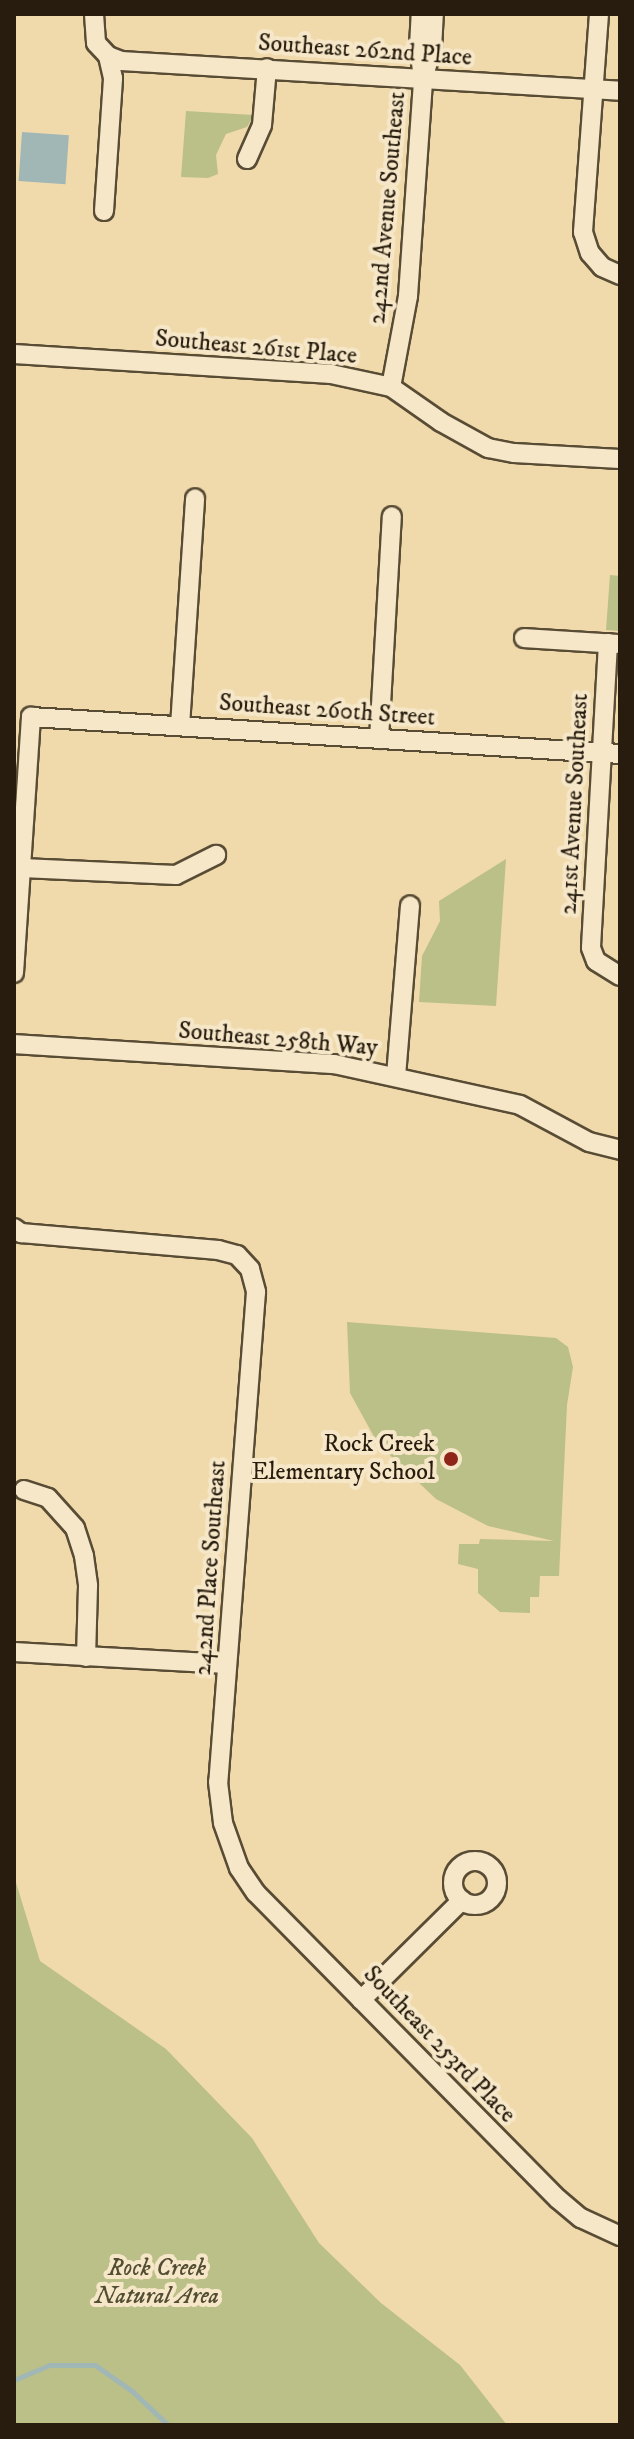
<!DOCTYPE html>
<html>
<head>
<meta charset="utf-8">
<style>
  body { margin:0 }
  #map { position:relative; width:634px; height:2439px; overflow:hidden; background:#f0daab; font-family:"IM FELL DW Pica",serif }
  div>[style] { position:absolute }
  .green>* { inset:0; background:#bbbf88 }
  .water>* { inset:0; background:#a1b7b6; transform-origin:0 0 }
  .stream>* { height:5px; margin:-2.5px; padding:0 2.5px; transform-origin:2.5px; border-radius:2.5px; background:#a1b7b6 }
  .roads { filter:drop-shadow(2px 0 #594c35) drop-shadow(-2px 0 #594c35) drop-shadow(0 2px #594c35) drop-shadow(0 -2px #594c35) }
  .street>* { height:18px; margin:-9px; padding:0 9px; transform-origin:9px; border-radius:9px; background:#f5e7c8 }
  .street>.ring { margin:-9px; padding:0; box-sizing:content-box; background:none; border:18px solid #f5e7c8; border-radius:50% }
  .dots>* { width:22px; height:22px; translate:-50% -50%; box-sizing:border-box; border:4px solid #f5e7c8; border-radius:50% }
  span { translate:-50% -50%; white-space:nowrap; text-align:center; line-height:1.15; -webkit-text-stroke:8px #f5e7c8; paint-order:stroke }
  .street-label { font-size:24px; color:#271c0e }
  .poi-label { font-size:24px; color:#271c0e }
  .right { translate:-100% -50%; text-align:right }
  .park-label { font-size:24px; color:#534d33; font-style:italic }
  .frame { position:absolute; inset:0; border:16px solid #271c0e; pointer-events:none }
</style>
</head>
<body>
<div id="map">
  <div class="green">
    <i style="clip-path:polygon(186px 111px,254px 115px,247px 127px,226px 134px,216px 155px,218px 174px,208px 178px,181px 177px)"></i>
    <i style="clip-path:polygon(610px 575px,620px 576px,620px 631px,606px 630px)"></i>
    <i style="clip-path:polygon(506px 859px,496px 1006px,419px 1002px,422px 956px,440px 921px,439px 901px)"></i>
    <i style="clip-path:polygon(347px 1322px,556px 1338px,568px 1347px,573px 1367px,567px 1405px,559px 1576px,540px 1576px,539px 1597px,530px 1597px,530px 1613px,500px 1612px,478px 1593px,478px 1569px,458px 1564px,459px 1544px,479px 1544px,480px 1539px,554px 1541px,488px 1526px,436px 1499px,378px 1444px,350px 1393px)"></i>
    <i style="clip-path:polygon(14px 1876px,40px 1961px,166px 2049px,252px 2138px,319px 2243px,381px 2303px,460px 2365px,507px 2425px,14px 2425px)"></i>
  </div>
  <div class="water">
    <i style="left:22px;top:132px;width:47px;height:49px;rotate:4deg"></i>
  </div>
  <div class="stream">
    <i style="left:14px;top:2380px;width:39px;rotate:-23deg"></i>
    <i style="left:50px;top:2365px;width:45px"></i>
    <i style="left:95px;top:2365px;width:45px;rotate:35.1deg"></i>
    <i style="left:132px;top:2391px;width:50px;rotate:43.4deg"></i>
  </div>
  <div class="roads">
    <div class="street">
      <i style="left:94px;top:14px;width:29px;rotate:86deg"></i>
      <i style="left:96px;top:43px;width:18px;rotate:47deg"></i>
      <i style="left:108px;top:56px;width:14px;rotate:21deg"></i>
      <i style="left:121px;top:61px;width:500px;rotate:3.4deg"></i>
      <i style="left:599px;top:14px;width:219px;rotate:94.2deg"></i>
      <i style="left:583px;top:232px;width:22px;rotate:72deg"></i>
      <i style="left:590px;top:253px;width:18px;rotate:49deg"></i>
      <i style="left:602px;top:267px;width:20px;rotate:24deg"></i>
      <i style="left:425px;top:72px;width:24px;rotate:-73deg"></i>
      <i style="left:432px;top:49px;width:35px;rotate:-87deg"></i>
      <i style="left:247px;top:159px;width:37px;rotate:-66deg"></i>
      <i style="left:262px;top:125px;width:57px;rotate:-85deg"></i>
      <i style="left:104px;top:211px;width:133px;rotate:-86.1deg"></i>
      <i style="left:113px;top:78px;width:23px;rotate:-103deg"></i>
      <i style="left:14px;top:354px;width:318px;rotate:3.6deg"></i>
      <i style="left:331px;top:374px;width:61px;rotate:12.2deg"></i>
      <i style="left:391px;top:387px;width:61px;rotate:35deg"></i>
      <i style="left:441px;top:422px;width:54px;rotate:29deg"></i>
      <i style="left:488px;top:448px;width:26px;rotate:11deg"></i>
      <i style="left:514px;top:453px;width:106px;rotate:3.2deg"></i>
      <i style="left:391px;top:387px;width:93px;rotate:-79.4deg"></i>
      <i style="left:408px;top:296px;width:218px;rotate:-86deg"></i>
      <i style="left:423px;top:79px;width:32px;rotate:-97deg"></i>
      <i style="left:419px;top:47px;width:33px;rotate:-87deg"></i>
      <i style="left:524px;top:638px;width:93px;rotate:3.7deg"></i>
      <i style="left:608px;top:643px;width:305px;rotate:93.2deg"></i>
      <i style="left:591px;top:948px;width:14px;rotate:69deg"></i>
      <i style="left:596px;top:961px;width:28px;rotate:32deg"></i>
      <i style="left:180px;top:726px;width:228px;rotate:-86.2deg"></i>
      <i style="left:379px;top:739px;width:223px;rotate:-86.7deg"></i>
      <i style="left:22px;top:868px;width:154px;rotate:2.6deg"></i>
      <i style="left:176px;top:875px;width:45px;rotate:-26.6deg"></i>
      <i style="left:14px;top:973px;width:257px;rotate:-86.2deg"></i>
      <i style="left:31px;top:717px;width:590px;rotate:3.59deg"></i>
      <i style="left:14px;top:1044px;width:321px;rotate:3.6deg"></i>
      <i style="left:334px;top:1064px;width:190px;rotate:12.4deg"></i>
      <i style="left:520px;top:1105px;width:78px;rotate:28.2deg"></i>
      <i style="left:589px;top:1142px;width:32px;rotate:14deg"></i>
      <i style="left:396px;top:1076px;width:171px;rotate:-85.3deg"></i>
      <i style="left:14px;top:1228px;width:9px;rotate:36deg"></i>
      <i style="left:21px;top:1233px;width:198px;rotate:4.9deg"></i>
      <i style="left:218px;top:1250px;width:20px;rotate:15deg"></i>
      <i style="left:237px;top:1255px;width:19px;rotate:47deg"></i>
      <i style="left:250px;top:1269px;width:24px;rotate:75deg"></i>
      <i style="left:256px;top:1292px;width:491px;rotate:94.4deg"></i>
      <i style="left:218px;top:1782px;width:41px;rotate:83deg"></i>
      <i style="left:223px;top:1823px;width:48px;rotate:70.4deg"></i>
      <i style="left:239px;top:1868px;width:30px;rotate:56deg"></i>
      <i style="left:256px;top:1893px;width:430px;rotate:45.4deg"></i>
      <i style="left:558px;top:2199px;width:30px;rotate:40deg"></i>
      <i style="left:581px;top:2218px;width:43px;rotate:24.8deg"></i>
      <i style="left:24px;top:1490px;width:25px;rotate:18deg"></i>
      <i style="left:48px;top:1498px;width:40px;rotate:48deg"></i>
      <i style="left:75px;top:1528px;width:29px;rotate:72deg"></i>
      <i style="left:84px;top:1556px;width:30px;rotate:82deg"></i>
      <i style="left:88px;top:1586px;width:71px;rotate:91.6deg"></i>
      <i style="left:14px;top:1652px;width:213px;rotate:3.2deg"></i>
      <i class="ring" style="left:453px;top:1861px;width:26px;height:26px"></i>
      <i style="left:361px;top:2000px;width:142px;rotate:-44.7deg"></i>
    </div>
  </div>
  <div class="dots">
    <i style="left:451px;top:1459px;background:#8f2418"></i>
  </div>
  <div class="street-label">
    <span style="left:365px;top:51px;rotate:4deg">Southeast 262nd Place</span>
    <span style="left:388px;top:208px;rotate:-85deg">242nd Avenue Southeast</span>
    <span style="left:256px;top:348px;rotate:5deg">Southeast 261st Place</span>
    <span style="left:327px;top:711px;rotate:4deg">Southeast 260th Street</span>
    <span style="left:575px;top:804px;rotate:-87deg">241st Avenue Southeast</span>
    <span style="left:278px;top:1040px;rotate:5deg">Southeast 258th Way</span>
    <span style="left:211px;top:1568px;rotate:-86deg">242nd Place Southeast</span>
    <span style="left:439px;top:2045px;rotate:46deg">Southeast 253rd Place</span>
  </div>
  <div class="poi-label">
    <span class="right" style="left:435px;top:1459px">Rock Creek<br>Elementary School</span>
  </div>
  <div class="park-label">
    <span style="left:157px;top:2283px">Rock Creek<br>Natural Area</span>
  </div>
  <div class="frame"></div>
</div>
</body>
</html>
